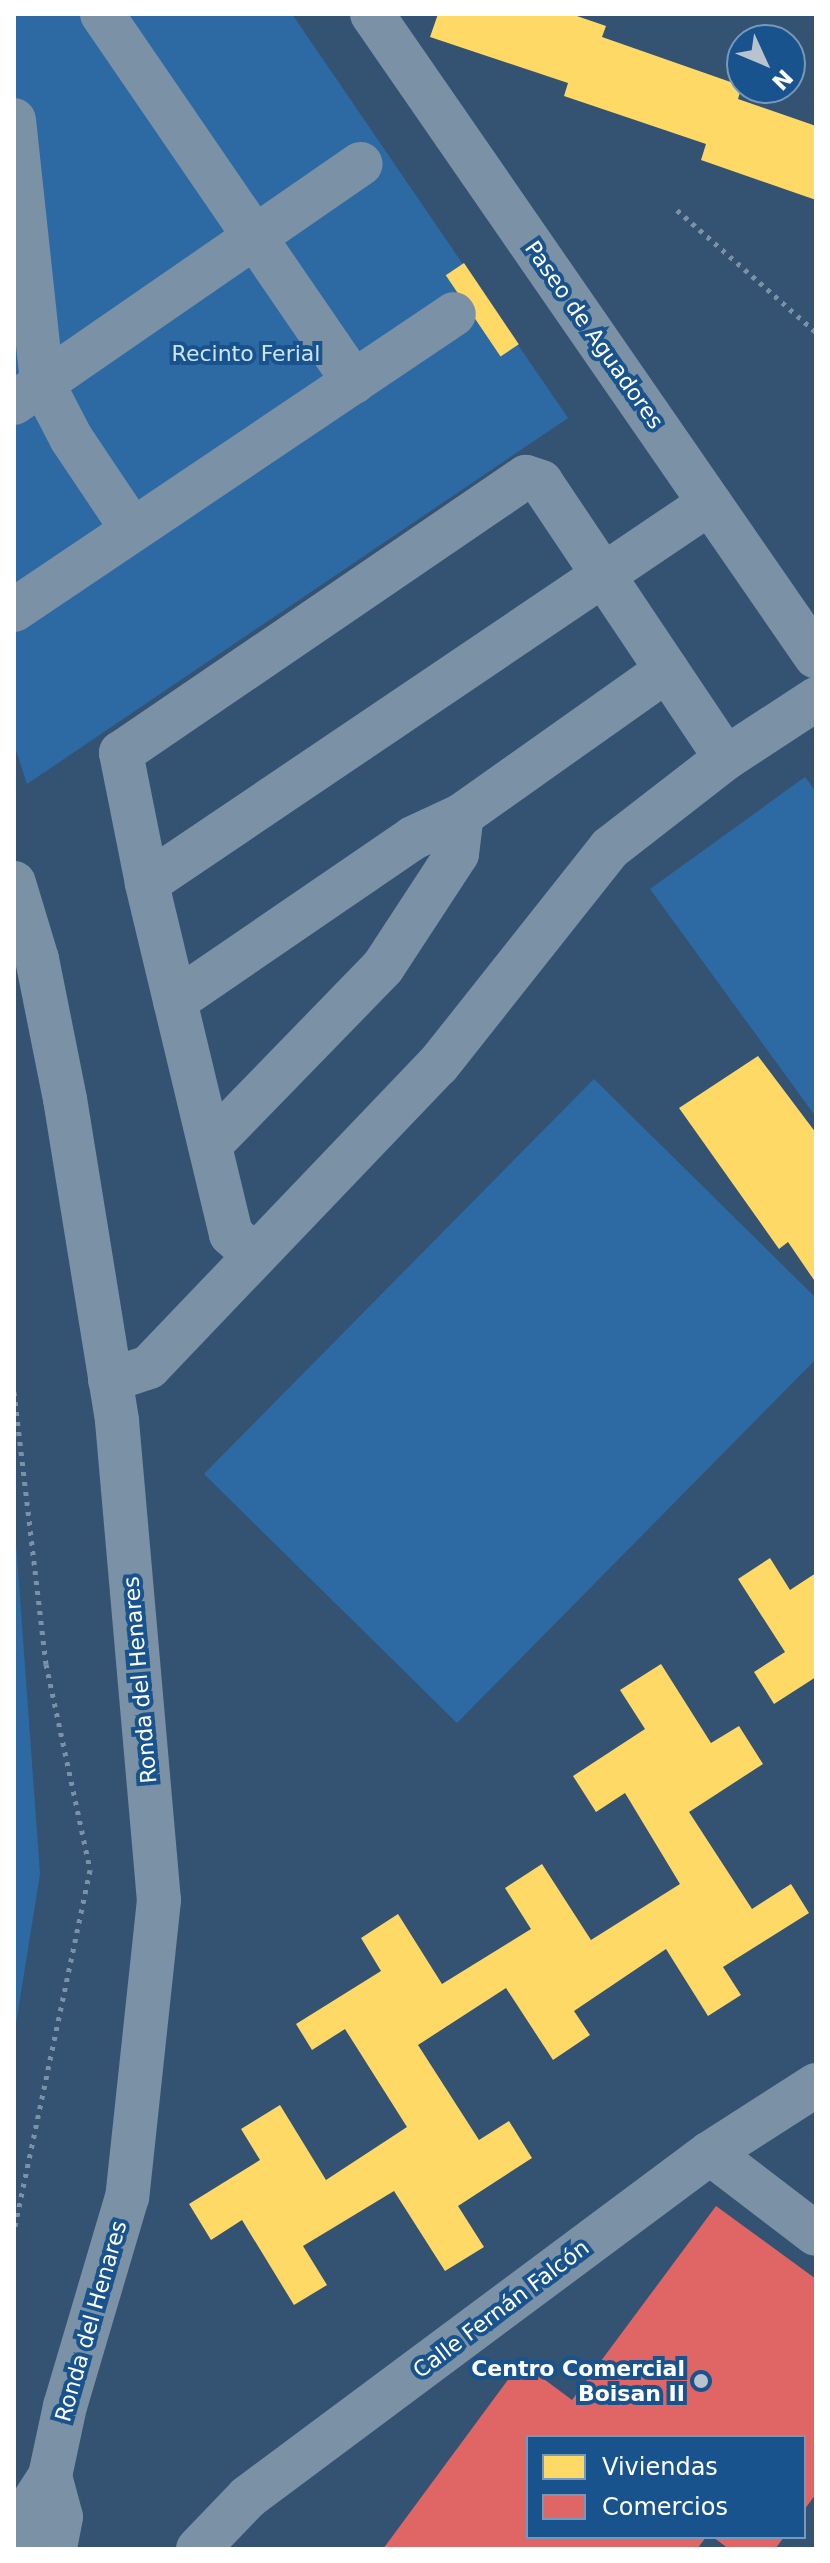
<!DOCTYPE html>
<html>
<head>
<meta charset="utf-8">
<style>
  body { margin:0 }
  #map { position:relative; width:830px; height:2563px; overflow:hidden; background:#345373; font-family:"DejaVu Sans",sans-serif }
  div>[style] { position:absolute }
  .green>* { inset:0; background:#2d6aa4 }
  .homes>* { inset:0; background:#ffd966; transform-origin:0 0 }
  .shops>* { inset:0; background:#e06666 }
  .path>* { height:5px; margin-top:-2.5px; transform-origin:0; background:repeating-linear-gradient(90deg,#7b91a6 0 4px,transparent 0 10px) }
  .minor>* { height:44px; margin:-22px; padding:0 22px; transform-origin:22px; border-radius:22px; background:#7b91a6 }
  .dots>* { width:22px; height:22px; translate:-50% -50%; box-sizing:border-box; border:4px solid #19538e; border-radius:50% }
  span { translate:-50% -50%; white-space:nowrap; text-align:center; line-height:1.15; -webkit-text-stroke:8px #19538e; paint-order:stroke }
  .street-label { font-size:22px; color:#fff }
  .park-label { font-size:22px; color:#cbe4fa }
  .poi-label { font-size:22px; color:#fff; font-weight:700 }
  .right { translate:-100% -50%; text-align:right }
  .frame { position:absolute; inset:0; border:16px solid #fff; pointer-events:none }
  .legend { position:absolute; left:526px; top:2435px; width:280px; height:104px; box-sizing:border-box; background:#19538e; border:2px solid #7598bb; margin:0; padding:10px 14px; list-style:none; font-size:24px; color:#fff }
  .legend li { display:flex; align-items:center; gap:16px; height:40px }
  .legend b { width:40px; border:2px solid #7598bb }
  .north { position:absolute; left:726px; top:24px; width:80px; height:80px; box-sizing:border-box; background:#19538e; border:2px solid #7598bb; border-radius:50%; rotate:134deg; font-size:22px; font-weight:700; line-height:32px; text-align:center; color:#fff }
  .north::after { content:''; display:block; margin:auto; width:28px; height:36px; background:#b8c3ce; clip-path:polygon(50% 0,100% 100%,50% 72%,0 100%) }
</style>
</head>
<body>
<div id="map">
  <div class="green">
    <i style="clip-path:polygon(14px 14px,292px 14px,568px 418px,27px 784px,14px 744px)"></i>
    <i style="clip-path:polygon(805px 777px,816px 792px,816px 1117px,650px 889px)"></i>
    <i style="clip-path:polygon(594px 1079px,816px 1298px,816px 1359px,457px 1723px,204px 1474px)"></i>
    <i style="clip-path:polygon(14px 1515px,40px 1874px,14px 2036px)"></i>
  </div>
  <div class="homes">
    <i style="clip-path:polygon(438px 14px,571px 14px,606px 26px,602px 37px,742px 86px,738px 99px,816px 126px,816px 200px,701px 160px,706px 144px,564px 96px,568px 83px,430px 37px)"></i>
    <i style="left:464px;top:263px;width:98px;height:22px;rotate:56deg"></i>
    <i style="clip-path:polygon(758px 1056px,816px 1133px,816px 1283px,788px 1242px,779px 1249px,679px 1108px)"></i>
    <i style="clip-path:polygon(770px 1558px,790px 1590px,816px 1573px,816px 1677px,774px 1704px,754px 1672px,785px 1652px,738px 1579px)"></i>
    <i style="clip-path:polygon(661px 1664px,711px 1743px,739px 1726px,763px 1764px,689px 1812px,752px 1909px,791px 1884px,809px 1913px,723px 1967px,741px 1995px,708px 2016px,666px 1949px,574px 2011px,590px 2035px,553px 2060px,506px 1988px,418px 2045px,479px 2140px,509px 2121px,532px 2158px,458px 2206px,484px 2247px,445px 2271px,394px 2191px,303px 2246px,327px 2285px,294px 2305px,242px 2220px,211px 2240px,189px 2204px,260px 2160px,241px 2129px,280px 2105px,326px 2180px,407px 2127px,345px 2029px,312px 2050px,296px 2024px,381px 1971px,361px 1938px,398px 1914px,442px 1984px,531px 1929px,505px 1888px,542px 1864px,591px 1940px,680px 1884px,625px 1793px,596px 1812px,573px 1776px,645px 1729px,620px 1690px)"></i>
  </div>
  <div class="shops">
    <i style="clip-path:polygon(716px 2206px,816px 2279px,816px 2494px,804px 2510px,804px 2437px,528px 2437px,528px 2537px,706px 2537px,697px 2549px,383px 2549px,521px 2362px,572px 2400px)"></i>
    <i style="clip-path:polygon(713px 2537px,784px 2537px,775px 2549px,729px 2549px)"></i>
  </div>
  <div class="path">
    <i style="left:677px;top:210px;width:185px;rotate:41.3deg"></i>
    <i style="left:14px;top:1392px;width:274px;rotate:83.3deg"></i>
    <i style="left:46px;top:1664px;width:211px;rotate:77.9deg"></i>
    <i style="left:90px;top:1870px;width:368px;rotate:101.9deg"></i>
  </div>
  <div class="minor">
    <i style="left:102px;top:14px;width:446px;rotate:55.6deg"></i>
    <i style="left:372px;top:14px;width:781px;rotate:55.37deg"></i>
    <i style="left:14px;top:120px;width:263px;rotate:83.9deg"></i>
    <i style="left:42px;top:382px;width:63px;rotate:62.6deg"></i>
    <i style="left:71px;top:438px;width:110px;rotate:56.2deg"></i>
    <i style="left:14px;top:403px;width:421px;rotate:-34.6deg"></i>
    <i style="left:14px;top:610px;width:530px;rotate:-33.93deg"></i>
    <i style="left:14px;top:883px;width:79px;rotate:73.2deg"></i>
    <i style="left:37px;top:959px;width:143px;rotate:78.7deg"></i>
    <i style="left:65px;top:1099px;width:326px;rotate:80.8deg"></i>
    <i style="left:117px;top:1421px;width:481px;rotate:85deg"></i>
    <i style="left:159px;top:1900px;width:299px;rotate:96.1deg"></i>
    <i style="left:127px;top:2197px;width:218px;rotate:106.5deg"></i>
    <i style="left:65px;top:2406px;width:72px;rotate:102.1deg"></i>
    <i style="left:50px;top:2476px;width:40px;rotate:122.9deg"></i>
    <i style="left:28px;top:2510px;width:40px;rotate:104.4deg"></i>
    <i style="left:147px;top:883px;width:679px;rotate:-34.02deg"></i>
    <i style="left:175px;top:1001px;width:288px;rotate:-34.4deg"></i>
    <i style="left:413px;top:838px;width:54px;rotate:-25.1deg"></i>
    <i style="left:210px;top:1145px;width:248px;rotate:-45.8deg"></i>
    <i style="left:383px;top:967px;width:135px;rotate:-56.8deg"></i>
    <i style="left:457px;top:854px;width:39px;rotate:-83deg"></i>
    <i style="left:462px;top:815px;width:251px;rotate:-35.3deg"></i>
    <i style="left:254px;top:1255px;width:31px;rotate:-138deg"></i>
    <i style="left:231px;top:1234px;width:361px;rotate:-103.5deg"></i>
    <i style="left:147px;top:883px;width:133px;rotate:-101.3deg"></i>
    <i style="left:121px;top:753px;width:490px;rotate:-34.3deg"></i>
    <i style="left:526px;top:477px;width:16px;rotate:18deg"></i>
    <i style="left:541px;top:482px;width:332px;rotate:56.2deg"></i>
    <i style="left:110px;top:1380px;width:41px;rotate:-18.4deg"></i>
    <i style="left:149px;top:1367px;width:418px;rotate:-46.3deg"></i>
    <i style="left:438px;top:1065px;width:277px;rotate:-51.6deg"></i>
    <i style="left:610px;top:848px;width:147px;rotate:-37.8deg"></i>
    <i style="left:726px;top:758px;width:108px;rotate:-33.2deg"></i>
    <i style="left:710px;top:2153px;width:133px;rotate:37.4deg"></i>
    <i style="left:50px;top:2476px;width:42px;rotate:75deg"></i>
    <i style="left:61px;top:2517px;width:33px;rotate:101deg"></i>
    <i style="left:198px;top:2549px;width:72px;rotate:-46.1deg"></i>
    <i style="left:248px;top:2497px;width:576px;rotate:-36.67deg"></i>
    <i style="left:710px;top:2153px;width:126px;rotate:-32.7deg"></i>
  </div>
  <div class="dots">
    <i style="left:701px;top:2381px;background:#b8c3ce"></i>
  </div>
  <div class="street-label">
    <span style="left:594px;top:335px;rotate:55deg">Paseo de Aguadores</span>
    <span style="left:140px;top:1680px;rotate:-95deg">Ronda del Henares</span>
    <span style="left:501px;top:2309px;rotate:-37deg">Calle Fernán Falcón</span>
    <span style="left:91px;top:2321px;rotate:-74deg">Ronda del Henares</span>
  </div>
  <div class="park-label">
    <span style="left:246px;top:354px">Recinto Ferial</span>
  </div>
  <div class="poi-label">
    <span class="right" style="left:685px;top:2381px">Centro Comercial<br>Boisan II</span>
  </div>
  <div class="frame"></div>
  <ul class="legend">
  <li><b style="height:22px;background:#ffd966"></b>Viviendas</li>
  <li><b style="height:22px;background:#e06666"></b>Comercios</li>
  </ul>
  <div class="north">N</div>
</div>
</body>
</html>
